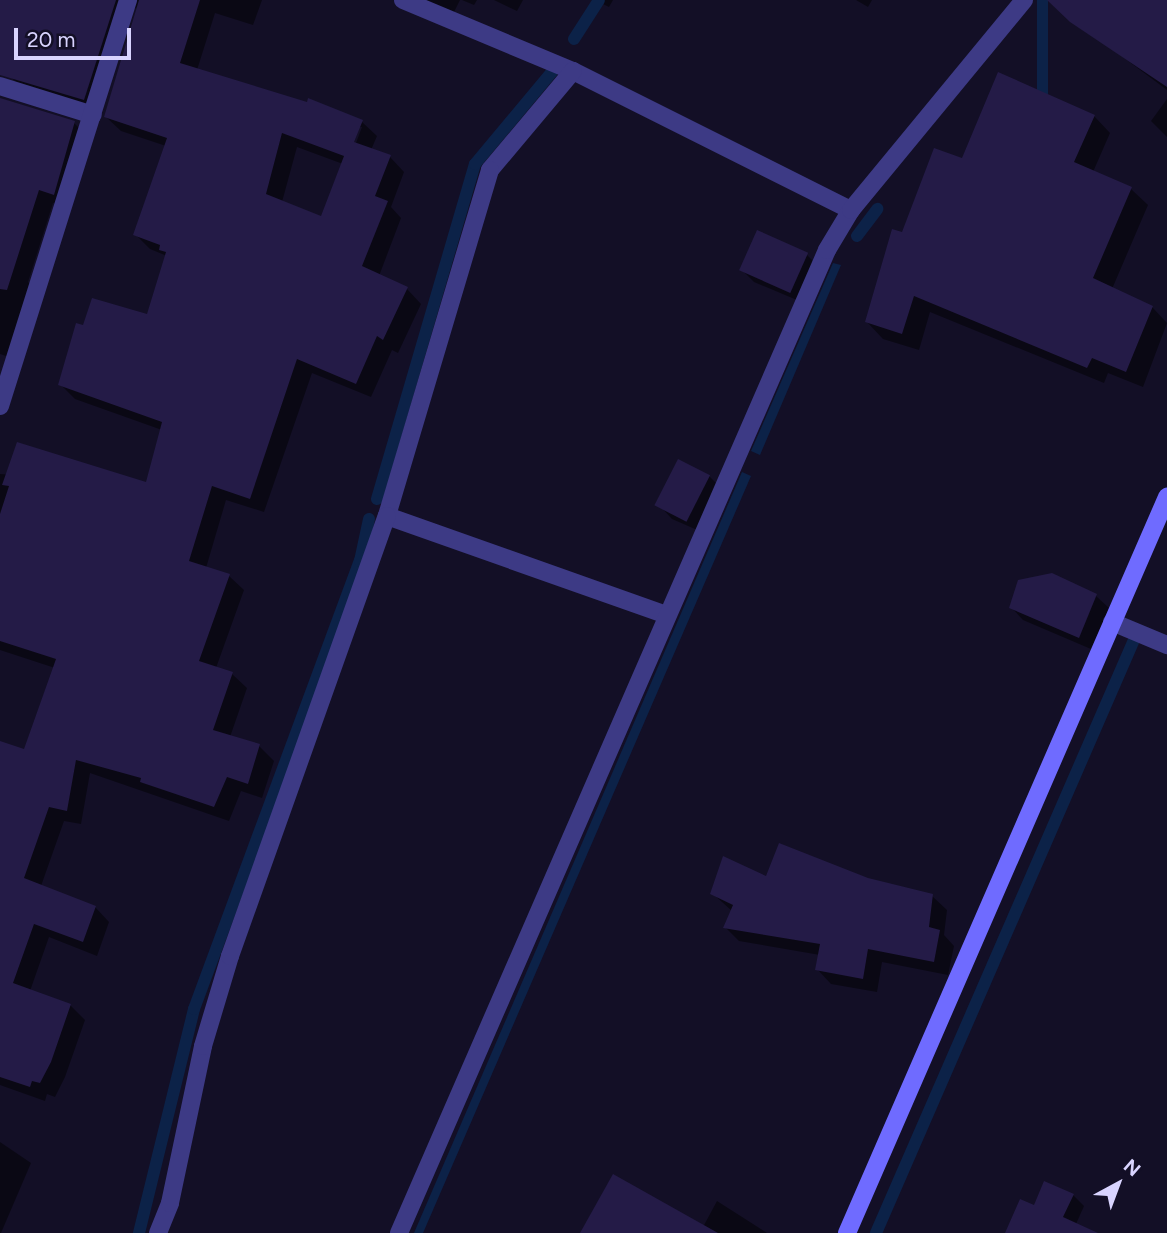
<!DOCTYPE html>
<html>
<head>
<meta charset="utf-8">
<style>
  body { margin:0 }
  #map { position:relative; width:1167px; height:1233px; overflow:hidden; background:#130f26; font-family:Figtree,sans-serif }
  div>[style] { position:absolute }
  .water>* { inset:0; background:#0c2248; transform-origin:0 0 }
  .shadow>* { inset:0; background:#0007 }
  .stream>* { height:12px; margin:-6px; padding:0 6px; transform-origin:6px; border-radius:6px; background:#0c2248 }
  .building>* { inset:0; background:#241b47; transform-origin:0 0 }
  .street>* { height:18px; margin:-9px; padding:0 9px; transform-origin:9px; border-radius:9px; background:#3d3a85 }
  .secondary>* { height:18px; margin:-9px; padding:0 9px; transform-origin:9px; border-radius:9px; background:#6f6bff }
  span { translate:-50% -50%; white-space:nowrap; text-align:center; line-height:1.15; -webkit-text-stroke:5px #130f26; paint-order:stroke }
  .north { position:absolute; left:1083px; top:1149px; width:70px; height:70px; -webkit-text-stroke:5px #130f26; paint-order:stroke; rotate:41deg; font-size:19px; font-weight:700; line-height:28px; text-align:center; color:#d9d4ff }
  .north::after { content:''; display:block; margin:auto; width:24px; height:32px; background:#d9d4ff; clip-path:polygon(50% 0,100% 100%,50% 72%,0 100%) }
  .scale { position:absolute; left:14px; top:28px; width:117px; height:32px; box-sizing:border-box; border:4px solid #d9d4ff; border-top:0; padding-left:9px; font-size:21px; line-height:24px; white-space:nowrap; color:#d9d4ff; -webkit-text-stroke:5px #130f26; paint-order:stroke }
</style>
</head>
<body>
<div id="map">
  <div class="water">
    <i style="left:1037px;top:0;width:11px;height:234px"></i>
    <i style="clip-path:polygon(833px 263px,841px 265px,760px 455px,751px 451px)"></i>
    <i style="clip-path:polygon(742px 472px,751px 476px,423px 1233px,414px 1233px)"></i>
  </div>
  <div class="shadow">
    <i style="clip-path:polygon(evenodd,0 0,262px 0,253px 25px,215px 13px,197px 70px,362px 122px,377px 136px,371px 150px,390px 157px,404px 172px,391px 207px,401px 218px,379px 276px,407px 289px,421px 304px,398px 353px,392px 350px,371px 397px,312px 373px,264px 512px,226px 500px,206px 568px,229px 576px,244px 590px,216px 668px,232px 674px,247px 688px,230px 737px,259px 746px,274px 761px,262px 798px,241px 791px,229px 821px,90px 773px,81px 824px,64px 821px,41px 886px,95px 907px,109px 922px,97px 956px,49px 937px,30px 991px,70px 1005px,85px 1020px,65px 1077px,55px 1097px,47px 1094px,45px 1101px,0 1085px,0 742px,25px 751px,55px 668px,0 650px,0 474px,147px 484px,162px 430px,75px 399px,60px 384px,85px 327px,148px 316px,167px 256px,150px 249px,135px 234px,166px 146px,121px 131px,106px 117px,141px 4px,132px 11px,99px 114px,25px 91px,10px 76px,0 44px,0 0,359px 127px,362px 127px,353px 151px,350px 149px,359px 127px,0 0,297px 147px,343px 164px,322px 218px,282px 202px,297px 147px)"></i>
    <i style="clip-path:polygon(412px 0,460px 0,452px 16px)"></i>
    <i style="clip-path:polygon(462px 0,477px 0,474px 5px)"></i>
    <i style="clip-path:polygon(494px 0,523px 0,517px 11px)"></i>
    <i style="clip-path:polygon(595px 0,613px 0,609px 7px)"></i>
    <i style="clip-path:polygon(856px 0,872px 0,868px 7px)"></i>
    <i style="clip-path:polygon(1079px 0,1167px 0,1167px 90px,1068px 16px)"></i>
    <i style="clip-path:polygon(1167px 99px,1167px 137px,1151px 121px)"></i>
    <i style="clip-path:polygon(0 101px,74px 123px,89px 138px,68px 208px,53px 203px,28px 282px,41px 294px,18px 360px,0 354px)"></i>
    <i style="clip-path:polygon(1094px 116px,1110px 133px,1093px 172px,1131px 189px,1148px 205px,1112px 289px,1152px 307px,1167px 323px,1143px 387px,1108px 373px,1104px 383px,930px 312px,919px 350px,883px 339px,867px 322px,903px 234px,963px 160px)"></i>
    <i style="clip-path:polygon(807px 255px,819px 267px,804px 303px,754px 282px,741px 269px)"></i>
    <i style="clip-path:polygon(709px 476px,721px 488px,702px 532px,672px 519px,660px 506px)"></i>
    <i style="clip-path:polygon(1096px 596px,1109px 608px,1091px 649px,1023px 620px,1011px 607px)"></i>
    <i style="clip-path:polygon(767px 879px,867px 880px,932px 896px,947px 910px,944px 935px,954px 946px,948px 975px,882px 962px,877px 992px,831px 984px,817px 969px,820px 955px,739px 941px,725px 927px,732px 911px,712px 893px)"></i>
    <i style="clip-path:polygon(0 1142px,31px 1163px,1px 1233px,0 1233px)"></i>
    <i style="clip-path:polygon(1073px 1195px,1084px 1206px,1072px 1233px,1007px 1233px)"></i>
    <i style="clip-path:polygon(717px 1201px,767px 1233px,582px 1233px,703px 1227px)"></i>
  </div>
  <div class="stream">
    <i style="left:574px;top:39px;width:46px;rotate:-57.3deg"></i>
    <i style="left:857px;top:236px;width:34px;rotate:-53deg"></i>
    <i style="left:377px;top:499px;width:349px;rotate:-73.7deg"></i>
    <i style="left:475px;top:164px;width:120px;rotate:-50.1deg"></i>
    <i style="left:139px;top:1233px;width:231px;rotate:-76.2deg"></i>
    <i style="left:194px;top:1009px;width:478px;rotate:-69.7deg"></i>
    <i style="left:360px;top:561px;width:43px;rotate:-77.9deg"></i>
    <i style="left:876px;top:1233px;width:647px;rotate:-66.49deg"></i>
  </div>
  <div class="building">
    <i style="clip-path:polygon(0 0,116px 0,84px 100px,0 75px)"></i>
    <i style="clip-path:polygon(evenodd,139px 0,200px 0,180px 63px,307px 102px,308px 98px,363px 120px,354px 142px,391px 155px,375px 196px,388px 201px,362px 266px,408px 287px,383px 340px,377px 336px,356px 384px,297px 359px,250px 499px,212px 486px,189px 561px,230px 574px,199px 661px,233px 672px,213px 730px,260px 744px,248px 784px,227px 777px,214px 807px,140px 782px,141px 778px,76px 760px,67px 811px,49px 807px,24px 878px,96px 906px,83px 942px,34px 924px,13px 983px,71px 1004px,51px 1062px,40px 1083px,32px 1081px,30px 1087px,0 1077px,0 741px,24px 749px,56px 659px,0 641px,0 514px,9px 486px,2px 485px,17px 442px,146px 482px,162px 422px,58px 385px,76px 323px,83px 325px,92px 298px,147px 314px,166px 252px,159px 250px,160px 245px,133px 235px,167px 138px,104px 117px,139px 0,282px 133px,344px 156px,321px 216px,266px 194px,282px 133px)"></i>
    <i style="clip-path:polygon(1047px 0,1167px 0,1167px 87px,1070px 22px)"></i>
    <i style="clip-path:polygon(998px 72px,1095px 115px,1074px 162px,1132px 187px,1093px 278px,1153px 306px,1126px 372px,1092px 358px,1087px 368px,914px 296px,902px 334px,865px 322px,892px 229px,902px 232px,934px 148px,962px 158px)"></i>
    <i style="clip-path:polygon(0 98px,75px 121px,54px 195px,39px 190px,7px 290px,0 289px)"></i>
    <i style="left:757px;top:230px;width:56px;height:44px;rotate:24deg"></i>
    <i style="left:678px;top:459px;width:36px;height:52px;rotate:27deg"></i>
    <i style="clip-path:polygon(1052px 573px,1097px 594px,1079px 638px,1009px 608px,1018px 580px)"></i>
    <i style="clip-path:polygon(779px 843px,868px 878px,933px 894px,929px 927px,940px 930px,934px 962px,868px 949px,863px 979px,815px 970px,820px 944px,723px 928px,733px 905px,710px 894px,723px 856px,766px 876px)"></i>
    <i style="clip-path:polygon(613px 1174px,718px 1233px,580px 1233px)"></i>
    <i style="clip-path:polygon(1044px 1181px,1074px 1194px,1063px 1217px,1098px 1233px,1005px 1233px,1020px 1199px,1034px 1205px)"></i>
  </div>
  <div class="street">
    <i style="left:403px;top:0;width:184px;rotate:22.7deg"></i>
    <i style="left:573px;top:71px;width:311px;rotate:26.6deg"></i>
    <i style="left:573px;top:71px;width:129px;rotate:130deg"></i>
    <i style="left:490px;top:170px;width:361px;rotate:106.6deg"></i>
    <i style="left:387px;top:516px;width:297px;rotate:19.5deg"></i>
    <i style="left:0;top:86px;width:97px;rotate:17.3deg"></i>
    <i style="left:0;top:406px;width:426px;rotate:-72.5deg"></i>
    <i style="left:1112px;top:622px;width:60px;rotate:22.7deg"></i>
    <i style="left:158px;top:1233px;width:32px;rotate:-68deg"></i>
    <i style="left:170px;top:1203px;width:160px;rotate:-78.1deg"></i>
    <i style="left:203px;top:1046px;width:94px;rotate:-73.3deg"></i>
    <i style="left:230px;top:956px;width:467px;rotate:-70.4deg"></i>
    <i style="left:399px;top:1233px;width:1072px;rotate:-66.47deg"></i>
    <i style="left:827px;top:250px;width:47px;rotate:-59deg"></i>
    <i style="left:851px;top:210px;width:272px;rotate:-50.5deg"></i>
  </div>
  <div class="secondary">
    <i style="left:847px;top:1233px;width:803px;rotate:-66.5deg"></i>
  </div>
  <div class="north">N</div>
  <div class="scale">20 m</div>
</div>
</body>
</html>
